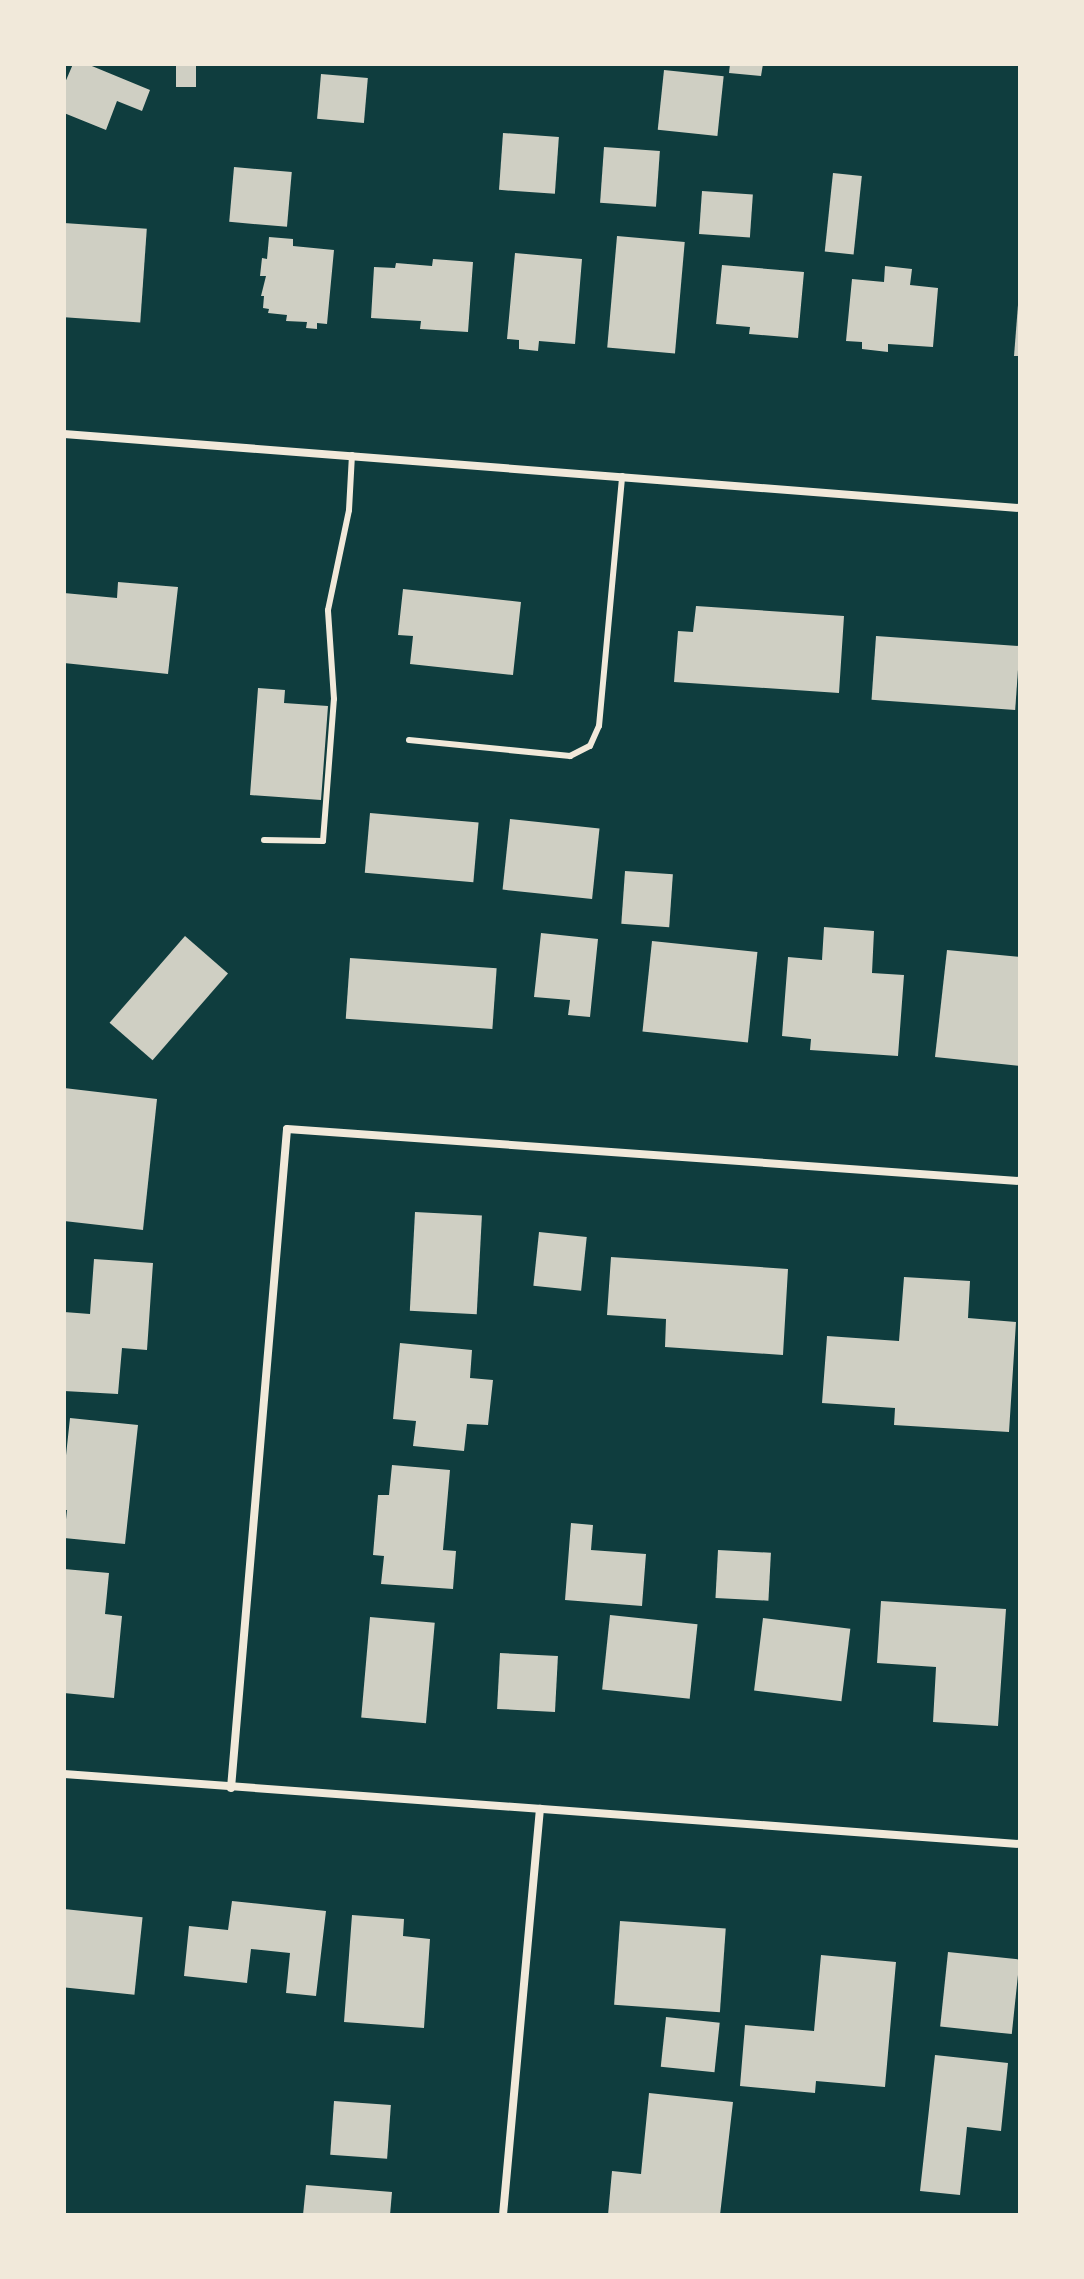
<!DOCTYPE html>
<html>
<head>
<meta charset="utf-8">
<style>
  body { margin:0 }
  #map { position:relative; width:1084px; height:2279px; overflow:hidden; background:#0f3d3e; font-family:Arial,sans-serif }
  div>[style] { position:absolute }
  .building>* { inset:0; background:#cfcfc3; transform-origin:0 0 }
  .service>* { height:6px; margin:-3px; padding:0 3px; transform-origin:3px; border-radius:3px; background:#f1e9da }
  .minor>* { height:8px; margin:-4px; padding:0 4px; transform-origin:4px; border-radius:4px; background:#f1e9da }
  span { translate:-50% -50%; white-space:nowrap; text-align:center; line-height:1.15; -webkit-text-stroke:8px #f1e9da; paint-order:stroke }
  .frame { position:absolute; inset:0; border:66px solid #f1e9da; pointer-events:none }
</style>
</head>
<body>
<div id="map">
  <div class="building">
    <i style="clip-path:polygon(73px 64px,87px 64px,150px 90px,142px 111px,117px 101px,106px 130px,64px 113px,64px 85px)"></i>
    <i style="left:176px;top:64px;width:20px;height:23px"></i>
    <i style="clip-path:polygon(730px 64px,763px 64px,761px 76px,729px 73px)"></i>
    <i style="left:664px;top:70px;width:60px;height:60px;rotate:6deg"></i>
    <i style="left:321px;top:74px;width:47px;height:45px;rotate:5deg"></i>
    <i style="left:503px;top:133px;width:56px;height:57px;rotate:4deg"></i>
    <i style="left:604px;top:147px;width:56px;height:56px;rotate:4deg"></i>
    <i style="left:234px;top:167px;width:58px;height:55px;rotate:5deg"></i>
    <i style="left:833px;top:173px;width:29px;height:79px;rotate:6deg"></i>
    <i style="left:702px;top:191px;width:51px;height:43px;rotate:4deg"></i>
    <i style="left:64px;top:223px;width:83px;height:94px;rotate:4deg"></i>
    <i style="left:617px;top:236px;width:68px;height:112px;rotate:5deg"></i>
    <i style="clip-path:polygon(269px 237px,293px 239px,293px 246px,334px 250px,327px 324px,317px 323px,317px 329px,306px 328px,307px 322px,286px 321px,287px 315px,268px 313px,269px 309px,263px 308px,264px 296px,261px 296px,266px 276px,260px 276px,262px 258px,267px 259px)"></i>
    <i style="clip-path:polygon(515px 253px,582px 259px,575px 344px,539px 341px,538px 351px,519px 349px,519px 340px,507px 339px)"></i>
    <i style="clip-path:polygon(433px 259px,473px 262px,468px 332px,420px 329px,421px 321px,371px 318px,374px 267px,395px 268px,396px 263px,432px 266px)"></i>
    <i style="clip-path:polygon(722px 265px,804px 272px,798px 338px,749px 334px,750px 327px,716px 324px)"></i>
    <i style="clip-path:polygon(885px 266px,912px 269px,910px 285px,938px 288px,933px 347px,888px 344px,888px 352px,862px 349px,862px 342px,846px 341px,852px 279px,884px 282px)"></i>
    <i style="clip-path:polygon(1018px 305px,1020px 305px,1020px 356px,1014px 356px)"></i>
    <i style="clip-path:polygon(118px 582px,178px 587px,168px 674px,64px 663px,64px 593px,117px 598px)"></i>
    <i style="clip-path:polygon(403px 589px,521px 602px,513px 675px,410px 664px,413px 636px,398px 635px)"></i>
    <i style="clip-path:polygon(696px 606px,844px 616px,839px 693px,674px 682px,678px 631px,693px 632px)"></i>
    <i style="left:876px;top:636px;width:144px;height:64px;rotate:4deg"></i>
    <i style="clip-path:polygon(258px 688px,285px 690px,284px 703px,328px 706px,321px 800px,250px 795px)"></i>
    <i style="left:370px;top:813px;width:109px;height:60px;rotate:5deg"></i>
    <i style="left:510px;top:819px;width:90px;height:71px;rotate:6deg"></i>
    <i style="left:625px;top:871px;width:48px;height:53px;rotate:4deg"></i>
    <i style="clip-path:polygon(824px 927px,874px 931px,872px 973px,904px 975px,898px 1056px,810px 1050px,811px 1039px,782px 1036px,788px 957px,822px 960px)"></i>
    <i style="clip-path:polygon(541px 933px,598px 939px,590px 1017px,568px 1015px,570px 1000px,534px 997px)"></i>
    <i style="left:185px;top:936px;width:57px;height:115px;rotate:41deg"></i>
    <i style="left:652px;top:941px;width:106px;height:91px;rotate:6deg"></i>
    <i style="clip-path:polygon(947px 950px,1020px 957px,1020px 1066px,935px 1057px)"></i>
    <i style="left:350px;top:958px;width:147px;height:61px;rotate:4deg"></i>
    <i style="clip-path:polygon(64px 1088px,157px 1099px,143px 1230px,64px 1221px)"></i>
    <i style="left:415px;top:1212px;width:67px;height:99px;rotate:3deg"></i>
    <i style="left:539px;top:1232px;width:48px;height:54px;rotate:6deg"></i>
    <i style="clip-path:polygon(611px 1257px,788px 1269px,783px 1355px,665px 1347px,666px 1319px,607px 1315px)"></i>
    <i style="clip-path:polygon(94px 1259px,153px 1263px,147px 1350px,122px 1348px,118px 1394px,64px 1391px,64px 1312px,90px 1314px)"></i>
    <i style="clip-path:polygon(904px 1277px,970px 1281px,968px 1318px,1016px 1322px,1009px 1432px,894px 1425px,895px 1408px,822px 1403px,827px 1336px,899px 1341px)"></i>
    <i style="clip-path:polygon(400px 1343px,472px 1350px,470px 1378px,493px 1380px,488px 1425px,467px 1424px,464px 1451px,413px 1446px,416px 1421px,393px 1419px)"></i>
    <i style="clip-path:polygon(70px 1418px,138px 1425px,125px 1544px,64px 1538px,67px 1510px,64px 1510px,64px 1474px)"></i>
    <i style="clip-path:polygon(392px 1465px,450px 1470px,443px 1550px,456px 1551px,453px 1589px,381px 1584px,384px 1556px,373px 1555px,378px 1495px,389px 1495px)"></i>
    <i style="clip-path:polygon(571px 1523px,593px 1525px,591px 1550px,646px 1554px,642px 1606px,565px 1600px)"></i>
    <i style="left:718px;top:1550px;width:53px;height:48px;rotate:3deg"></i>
    <i style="clip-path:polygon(64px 1569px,109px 1573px,105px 1614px,122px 1616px,114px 1698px,64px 1693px)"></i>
    <i style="clip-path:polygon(881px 1601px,1006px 1609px,998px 1726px,933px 1722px,936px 1667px,877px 1663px)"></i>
    <i style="left:610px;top:1615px;width:88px;height:75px;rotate:6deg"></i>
    <i style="left:370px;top:1617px;width:65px;height:101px;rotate:5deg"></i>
    <i style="left:763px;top:1618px;width:88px;height:73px;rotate:7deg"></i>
    <i style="left:500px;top:1653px;width:58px;height:56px;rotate:3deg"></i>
    <i style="clip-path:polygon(232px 1901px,326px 1911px,316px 1996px,286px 1993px,290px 1953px,251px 1949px,247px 1983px,184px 1976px,189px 1926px,228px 1930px)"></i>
    <i style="left:64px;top:1909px;width:79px;height:78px;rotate:6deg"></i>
    <i style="clip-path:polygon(352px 1915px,404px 1919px,403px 1936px,430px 1939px,424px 2028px,344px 2022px)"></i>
    <i style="left:620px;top:1921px;width:106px;height:84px;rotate:4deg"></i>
    <i style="left:948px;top:1952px;width:72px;height:75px;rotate:6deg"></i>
    <i style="clip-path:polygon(821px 1955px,896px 1962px,885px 2087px,816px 2081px,815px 2093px,740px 2086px,745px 2025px,814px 2031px)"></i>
    <i style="left:666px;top:2017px;width:54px;height:50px;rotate:6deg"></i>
    <i style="clip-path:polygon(935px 2055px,1008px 2063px,1001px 2131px,967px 2127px,960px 2195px,920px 2191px)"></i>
    <i style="clip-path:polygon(649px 2093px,733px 2102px,720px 2215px,608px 2215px,612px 2171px,641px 2174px)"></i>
    <i style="left:334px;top:2101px;width:57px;height:54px;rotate:4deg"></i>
    <i style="clip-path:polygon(306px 2185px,392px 2192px,390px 2215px,303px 2215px)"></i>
  </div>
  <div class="service">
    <i style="left:409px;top:740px;width:162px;rotate:5.7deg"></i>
    <i style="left:570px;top:756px;width:22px;rotate:-27deg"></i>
    <i style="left:590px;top:746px;width:22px;rotate:-66deg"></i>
    <i style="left:599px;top:726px;width:251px;rotate:-84.7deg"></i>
    <i style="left:264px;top:840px;width:59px;rotate:1deg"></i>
    <i style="left:323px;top:841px;width:142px;rotate:-85.6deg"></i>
    <i style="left:334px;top:699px;width:89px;rotate:-93.9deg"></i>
    <i style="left:328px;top:610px;width:102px;rotate:-78.1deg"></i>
    <i style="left:349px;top:510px;width:55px;rotate:-86.9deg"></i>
  </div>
  <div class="minor">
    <i style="left:64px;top:434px;width:959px;rotate:4.43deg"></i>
    <i style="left:64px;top:1774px;width:959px;rotate:4.19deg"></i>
    <i style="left:231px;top:1788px;width:661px;rotate:-85.14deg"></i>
    <i style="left:287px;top:1129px;width:735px;rotate:4.06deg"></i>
    <i style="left:503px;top:2215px;width:408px;rotate:-84.8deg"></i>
  </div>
  <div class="frame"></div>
</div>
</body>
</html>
